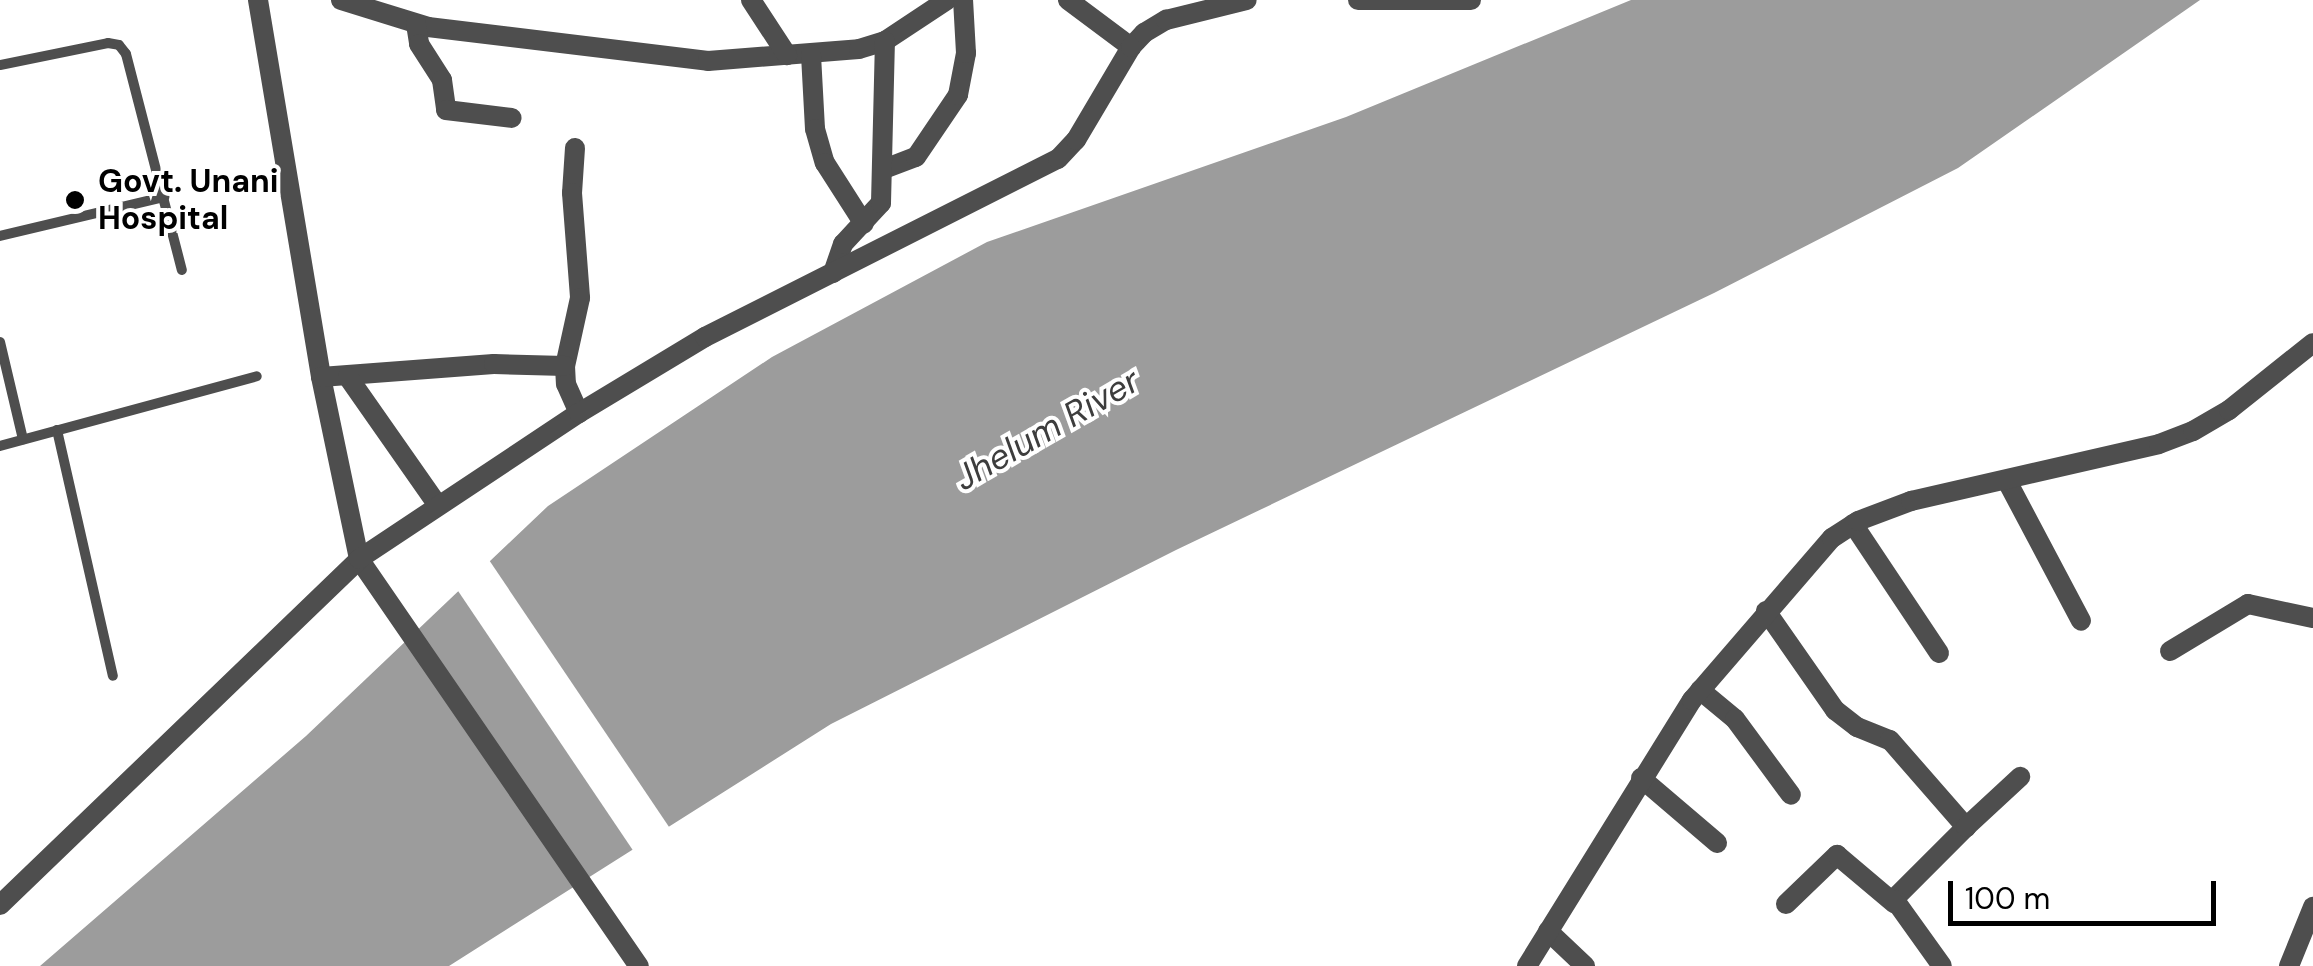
<!DOCTYPE html>
<html>
<head>
<meta charset="utf-8">
<style>
  body { margin:0 }
  #map { position:relative; width:2313px; height:966px; overflow:hidden; background:#fff; font-family:"DM Sans",sans-serif }
  div>[style] { position:absolute }
  .water>* { inset:0; background:#9c9c9c }
  .pier>* { inset:0; background:#fff; transform-origin:0 0 }
  .service>* { height:10px; margin:-5px; padding:0 5px; transform-origin:5px; border-radius:5px; background:#4e4e4e }
  .minor>* { height:20px; margin:-10px; padding:0 10px; transform-origin:10px; border-radius:10px; background:#4e4e4e }
  .tertiary>* { height:20px; margin:-10px; padding:0 10px; transform-origin:10px; border-radius:10px; background:#4e4e4e }
  .dots>* { width:28px; height:28px; translate:-50% -50%; box-sizing:border-box; border:5px solid #fff; border-radius:50% }
  span { translate:-50% -50%; white-space:nowrap; text-align:center; line-height:1.15; -webkit-text-stroke:8px #fff; paint-order:stroke }
  .poi-label { font-size:32px; color:#000; font-weight:700 }
  .left { translate:0 -50%; text-align:left }
  .water-label { font-size:35px; color:#3d3d3d; font-style:italic }
  .scale { position:absolute; left:1948px; top:881px; width:268px; height:45px; box-sizing:border-box; border:5px solid #000; border-top:0; padding-left:12px; font-size:30px; line-height:35px; white-space:nowrap; color:#000; -webkit-text-stroke:8px #fff; paint-order:stroke }
</style>
</head>
<body>
<div id="map">
  <div class="water">
    <i style="clip-path:polygon(1631px 0,2200px 0,1958px 168px,1714px 293px,1176px 550px,831px 724px,449px 966px,40px 966px,306px 736px,548px 506px,772px 357px,987px 242px,1346px 117px)"></i>
  </div>
  <div class="pier">
    <i style="left:487px;top:557px;width:331px;height:43px;rotate:56deg"></i>
  </div>
  <div class="service">
    <i style="left:0;top:65px;width:110px;rotate:-11.5deg"></i>
    <i style="left:108px;top:43px;width:11px;rotate:10deg"></i>
    <i style="left:119px;top:45px;width:11px;rotate:52deg"></i>
    <i style="left:126px;top:54px;width:223px;rotate:75.5deg"></i>
    <i style="left:0;top:236px;width:169px;rotate:-13.4deg"></i>
    <i style="left:0;top:342px;width:100px;rotate:76.7deg"></i>
    <i style="left:57px;top:430px;width:252px;rotate:77.2deg"></i>
    <i style="left:0;top:446px;width:266px;rotate:-15.2deg"></i>
  </div>
  <div class="minor">
    <i style="left:258px;top:0;width:382px;rotate:80.5deg"></i>
    <i style="left:321px;top:377px;width:186px;rotate:78.2deg"></i>
    <i style="left:359px;top:559px;width:494px;rotate:55.5deg"></i>
    <i style="left:341px;top:0;width:91px;rotate:17.2deg"></i>
    <i style="left:428px;top:27px;width:282px;rotate:6.9deg"></i>
    <i style="left:708px;top:61px;width:151px;rotate:-4.5deg"></i>
    <i style="left:859px;top:49px;width:27px;rotate:-17deg"></i>
    <i style="left:885px;top:41px;width:74px;rotate:-33.5deg"></i>
    <i style="left:751px;top:0;width:66px;rotate:56.8deg"></i>
    <i style="left:1068px;top:0;width:79px;rotate:36.7deg"></i>
    <i style="left:1358px;top:0;width:113px"></i>
    <i style="left:416px;top:24px;width:20px;rotate:81deg"></i>
    <i style="left:419px;top:44px;width:43px;rotate:57.4deg"></i>
    <i style="left:442px;top:80px;width:30px;rotate:82deg"></i>
    <i style="left:446px;top:110px;width:66px;rotate:6.9deg"></i>
    <i style="left:811px;top:55px;width:74px;rotate:86.9deg"></i>
    <i style="left:815px;top:129px;width:35px;rotate:74deg"></i>
    <i style="left:825px;top:163px;width:72px;rotate:57.4deg"></i>
    <i style="left:575px;top:148px;width:45px;rotate:93.8deg"></i>
    <i style="left:572px;top:193px;width:105px;rotate:85.6deg"></i>
    <i style="left:580px;top:298px;width:70px;rotate:102.4deg"></i>
    <i style="left:565px;top:366px;width:18px;rotate:87deg"></i>
    <i style="left:566px;top:384px;width:32px;rotate:66deg"></i>
    <i style="left:884px;top:169px;width:34px;rotate:-21deg"></i>
    <i style="left:916px;top:157px;width:75px;rotate:-55.9deg"></i>
    <i style="left:958px;top:95px;width:43px;rotate:-79.2deg"></i>
    <i style="left:966px;top:53px;width:53px;rotate:-93.2deg"></i>
    <i style="left:833px;top:273px;width:31px;rotate:-71deg"></i>
    <i style="left:843px;top:244px;width:56px;rotate:-47.2deg"></i>
    <i style="left:881px;top:203px;width:162px;rotate:-88.6deg"></i>
    <i style="left:321px;top:377px;width:173px;rotate:-4.3deg"></i>
    <i style="left:494px;top:364px;width:71px;rotate:1.6deg"></i>
    <i style="left:348px;top:377px;width:155px;rotate:55deg"></i>
    <i style="left:2007px;top:481px;width:158px;rotate:62.1deg"></i>
    <i style="left:1853px;top:524px;width:155px;rotate:56.3deg"></i>
    <i style="left:1766px;top:611px;width:121px;rotate:55.1deg"></i>
    <i style="left:1835px;top:710px;width:28px;rotate:38deg"></i>
    <i style="left:1857px;top:727px;width:35px;rotate:22deg"></i>
    <i style="left:1890px;top:740px;width:116px;rotate:48.9deg"></i>
    <i style="left:1966px;top:827px;width:102px;rotate:135deg"></i>
    <i style="left:1894px;top:899px;width:82px;rotate:54.4deg"></i>
    <i style="left:2170px;top:651px;width:91px;rotate:-31.1deg"></i>
    <i style="left:2248px;top:604px;width:66px;rotate:12.2deg"></i>
    <i style="left:1700px;top:690px;width:45px;rotate:39.6deg"></i>
    <i style="left:1735px;top:719px;width:94px;rotate:53.6deg"></i>
    <i style="left:1641px;top:778px;width:100px;rotate:40.5deg"></i>
    <i style="left:1966px;top:827px;width:74px;rotate:-42.8deg"></i>
    <i style="left:1786px;top:904px;width:71px;rotate:-43.9deg"></i>
    <i style="left:1837px;top:855px;width:75px;rotate:40.1deg"></i>
    <i style="left:0;top:905px;width:499px;rotate:-43.9deg"></i>
    <i style="left:359px;top:559px;width:264px;rotate:-33.6deg"></i>
    <i style="left:579px;top:413px;width:147px;rotate:-31.1deg"></i>
    <i style="left:705px;top:337px;width:395px;rotate:-26.8deg"></i>
    <i style="left:1058px;top:159px;width:26px;rotate:-47deg"></i>
    <i style="left:1076px;top:140px;width:108px;rotate:-59.4deg"></i>
    <i style="left:1131px;top:47px;width:19px;rotate:-47deg"></i>
    <i style="left:1144px;top:33px;width:26px;rotate:-31deg"></i>
    <i style="left:1166px;top:20px;width:83px;rotate:-13.9deg"></i>
    <i style="left:1548px;top:931px;width:51px;rotate:43.4deg"></i>
    <i style="left:2289px;top:966px;width:64px;rotate:-67.9deg"></i>
  </div>
  <div class="tertiary">
    <i style="left:1527px;top:966px;width:313px;rotate:-58.2deg"></i>
    <i style="left:1692px;top:700px;width:214px;rotate:-49.2deg"></i>
    <i style="left:1832px;top:538px;width:31px;rotate:-33deg"></i>
    <i style="left:1858px;top:521px;width:57px;rotate:-20.7deg"></i>
    <i style="left:1911px;top:501px;width:254px;rotate:-12.9deg"></i>
    <i style="left:2159px;top:444px;width:36px;rotate:-21deg"></i>
    <i style="left:2193px;top:431px;width:42px;rotate:-30.3deg"></i>
    <i style="left:2229px;top:410px;width:107px;rotate:-38.6deg"></i>
  </div>
  <div class="dots">
    <i style="left:75px;top:200px;background:#000"></i>
  </div>
  <div class="poi-label">
    <span class="left" style="left:98px;top:200px">Govt. Unani<br>Hospital</span>
  </div>
  <div class="water-label">
    <span style="left:1047px;top:429px;rotate:-30deg">Jhelum River</span>
  </div>
  <div class="scale">100 m</div>
</div>
</body>
</html>
